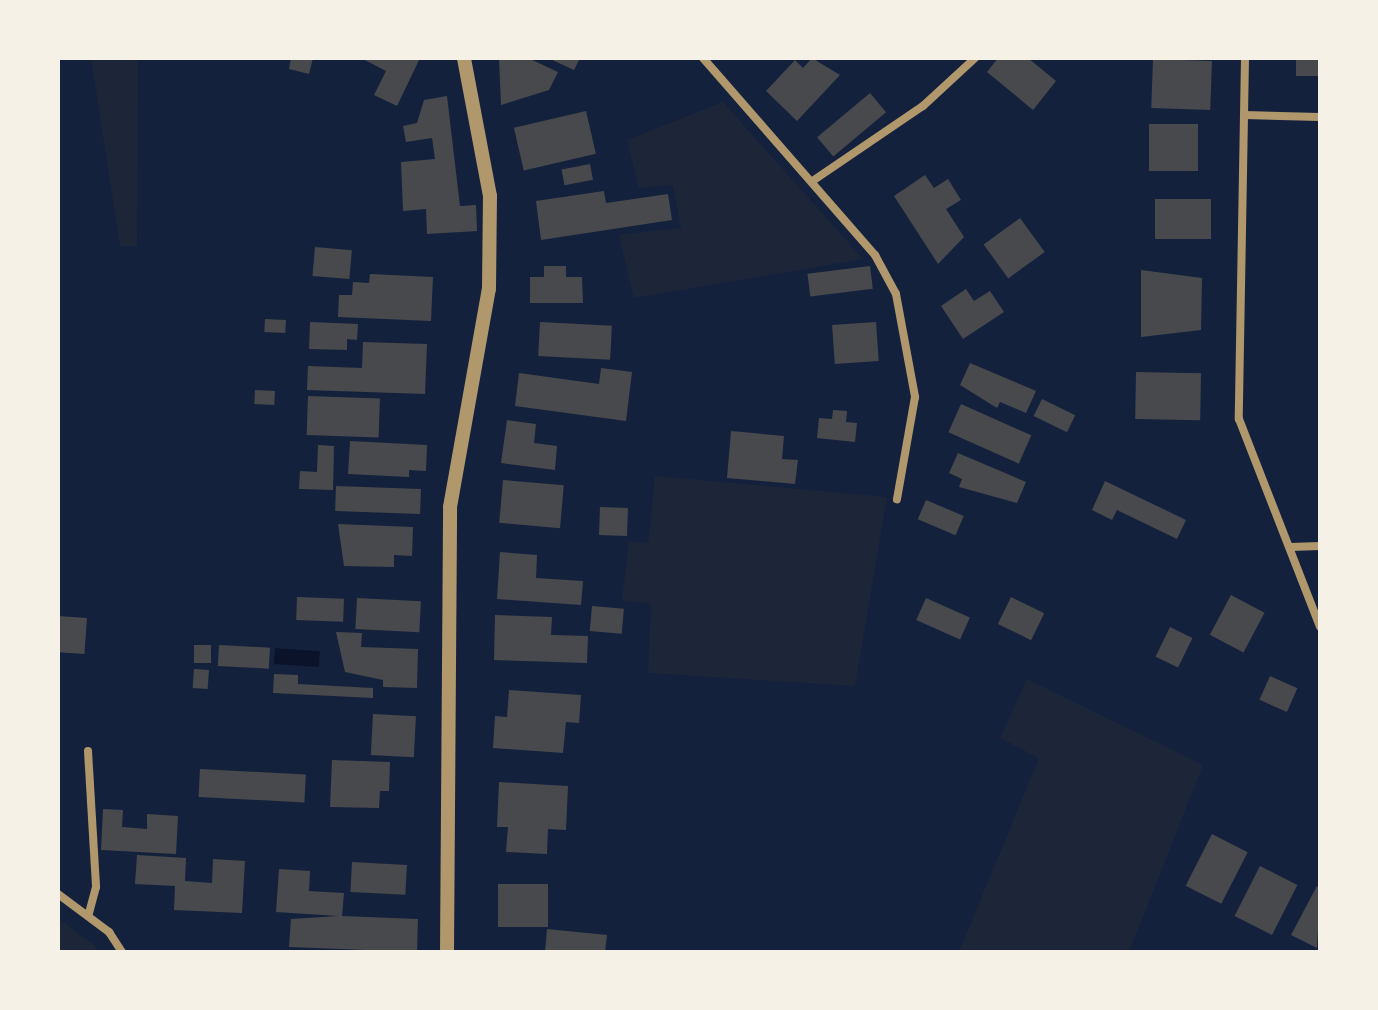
<!DOCTYPE html>
<html>
<head>
<meta charset="utf-8">
<style>
  body { margin:0 }
  #map { position:relative; width:1378px; height:1010px; overflow:hidden; background:#14213d; font-family:Montserrat,sans-serif }
  div>[style] { position:absolute }
  .green>* { inset:0; background:#1d2539 }
  .water>* { inset:0; background:#0b132b; transform-origin:0 0 }
  .building>* { inset:0; background:#48494c; transform-origin:0 0 }
  .minor>* { height:8px; margin:-4px; padding:0 4px; transform-origin:4px; border-radius:4px; background:#b1986c }
  .tertiary>* { height:14px; margin:-7px; padding:0 7px; transform-origin:7px; border-radius:7px; background:#b1986c }
  span { translate:-50% -50%; white-space:nowrap; text-align:center; line-height:1.15; -webkit-text-stroke:7px #f6f1e7; paint-order:stroke }
  .frame { position:absolute; inset:0; border:60px solid #f6f1e7; pointer-events:none }
</style>
</head>
<body>
<div id="map">
  <div class="green">
    <i style="clip-path:polygon(91px 58px,138px 58px,137px 246px,120px 246px)"></i>
    <i style="clip-path:polygon(723px 102px,863px 259px,634px 298px,619px 235px,681px 228px,673px 185px,639px 188px,627px 140px)"></i>
    <i style="clip-path:polygon(655px 476px,887px 497px,855px 686px,648px 673px,651px 604px,622px 600px,629px 541px,648px 543px)"></i>
    <i style="clip-path:polygon(1027px 679px,1203px 765px,1129px 952px,959px 952px,1039px 758px,1000px 738px)"></i>
    <i style="clip-path:polygon(58px 918px,94px 945px,99px 952px,58px 952px)"></i>
  </div>
  <div class="water">
    <i style="left:275px;top:648px;width:45px;height:16px;rotate:4deg"></i>
  </div>
  <div class="building">
    <i style="clip-path:polygon(291px 58px,313px 58px,309px 74px,289px 69px)"></i>
    <i style="clip-path:polygon(361px 58px,420px 58px,397px 106px,374px 95px,386px 71px)"></i>
    <i style="clip-path:polygon(499px 58px,528px 58px,558px 72px,549px 90px,501px 105px)"></i>
    <i style="clip-path:polygon(548px 58px,580px 58px,574px 70px)"></i>
    <i style="clip-path:polygon(812px 58px,840px 75px,797px 121px,766px 91px,795px 60px,803px 68px)"></i>
    <i style="clip-path:polygon(998px 58px,1028px 58px,1056px 81px,1033px 110px,987px 72px)"></i>
    <i style="left:1296px;top:58px;width:24px;height:18px"></i>
    <i style="left:1153px;top:59px;width:59px;height:49px;rotate:2deg"></i>
    <i style="left:870px;top:93px;width:25px;height:69px;rotate:50deg"></i>
    <i style="clip-path:polygon(447px 96px,460px 206px,476px 205px,477px 231px,427px 234px,426px 209px,403px 211px,401px 162px,435px 159px,432px 138px,406px 142px,403px 126px,417px 123px,424px 100px)"></i>
    <i style="left:586px;top:111px;width:44px;height:74px;rotate:77deg"></i>
    <i style="left:1149px;top:124px;width:49px;height:47px"></i>
    <i style="left:590px;top:164px;width:16px;height:29px;rotate:79deg"></i>
    <i style="clip-path:polygon(925px 175px,934px 188px,948px 179px,961px 200px,946px 209px,964px 237px,938px 264px,894px 196px)"></i>
    <i style="clip-path:polygon(604px 191px,606px 203px,668px 194px,672px 220px,541px 240px,536px 201px)"></i>
    <i style="left:1211px;top:199px;width:40px;height:56px;rotate:90deg"></i>
    <i style="left:1020px;top:218px;width:42px;height:45px;rotate:54deg"></i>
    <i style="left:315px;top:247px;width:37px;height:29px;rotate:5deg"></i>
    <i style="clip-path:polygon(544px 266px,566px 266px,566px 277px,582px 277px,583px 303px,530px 303px,530px 277px,544px 277px)"></i>
    <i style="left:870px;top:266px;width:23px;height:63px;rotate:83deg"></i>
    <i style="clip-path:polygon(1141px 270px,1202px 278px,1201px 330px,1141px 337px)"></i>
    <i style="clip-path:polygon(370px 274px,433px 277px,431px 321px,338px 317px,339px 295px,352px 295px,353px 282px,369px 283px)"></i>
    <i style="clip-path:polygon(966px 289px,974px 301px,990px 291px,1004px 312px,963px 339px,941px 306px)"></i>
    <i style="left:265px;top:319px;width:21px;height:13px;rotate:3deg"></i>
    <i style="clip-path:polygon(310px 322px,358px 324px,357px 340px,347px 339px,347px 350px,309px 349px)"></i>
    <i style="left:540px;top:322px;width:72px;height:34px;rotate:3deg"></i>
    <i style="left:876px;top:322px;width:39px;height:44px;rotate:86deg"></i>
    <i style="clip-path:polygon(363px 342px,427px 344px,425px 394px,307px 390px,308px 366px,362px 368px)"></i>
    <i style="clip-path:polygon(970px 363px,1036px 391px,1026px 413px,1000px 402px,997px 408px,960px 385px)"></i>
    <i style="clip-path:polygon(601px 368px,632px 372px,626px 421px,515px 406px,519px 373px,599px 384px)"></i>
    <i style="left:1136px;top:372px;width:65px;height:47px;rotate:1deg"></i>
    <i style="left:255px;top:390px;width:20px;height:14px;rotate:3deg"></i>
    <i style="left:308px;top:396px;width:72px;height:39px;rotate:2deg"></i>
    <i style="left:1042px;top:399px;width:37px;height:19px;rotate:26deg"></i>
    <i style="left:961px;top:404px;width:77px;height:31px;rotate:24deg"></i>
    <i style="clip-path:polygon(833px 410px,847px 411px,846px 422px,857px 423px,855px 442px,817px 438px,819px 418px,832px 419px)"></i>
    <i style="clip-path:polygon(507px 420px,536px 424px,534px 443px,557px 446px,555px 470px,501px 463px)"></i>
    <i style="clip-path:polygon(731px 431px,784px 436px,782px 459px,798px 460px,795px 484px,727px 478px)"></i>
    <i style="clip-path:polygon(350px 441px,427px 445px,426px 471px,409px 470px,409px 477px,348px 474px)"></i>
    <i style="clip-path:polygon(318px 445px,334px 446px,333px 490px,299px 489px,300px 471px,317px 472px)"></i>
    <i style="clip-path:polygon(958px 453px,1026px 482px,1017px 503px,959px 487px,962px 479px,949px 473px)"></i>
    <i style="left:503px;top:480px;width:61px;height:43px;rotate:5deg"></i>
    <i style="clip-path:polygon(1105px 481px,1186px 520px,1177px 539px,1117px 510px,1112px 520px,1092px 510px)"></i>
    <i style="left:336px;top:486px;width:85px;height:25px;rotate:2deg"></i>
    <i style="left:926px;top:500px;width:41px;height:21px;rotate:23deg"></i>
    <i style="left:600px;top:507px;width:28px;height:28px;rotate:2deg"></i>
    <i style="clip-path:polygon(338px 524px,413px 527px,412px 556px,394px 555px,394px 567px,344px 566px)"></i>
    <i style="clip-path:polygon(500px 552px,537px 555px,536px 578px,583px 581px,581px 605px,497px 599px)"></i>
    <i style="left:1231px;top:595px;width:38px;height:45px;rotate:28deg"></i>
    <i style="left:297px;top:597px;width:47px;height:23px;rotate:2deg"></i>
    <i style="left:1011px;top:597px;width:37px;height:30px;rotate:26deg"></i>
    <i style="left:357px;top:598px;width:64px;height:31px;rotate:3deg"></i>
    <i style="left:926px;top:598px;width:48px;height:24px;rotate:24deg"></i>
    <i style="left:592px;top:606px;width:32px;height:25px;rotate:5deg"></i>
    <i style="clip-path:polygon(495px 615px,552px 617px,551px 635px,588px 636px,587px 663px,494px 660px)"></i>
    <i style="left:58px;top:616px;width:29px;height:36px;rotate:4deg"></i>
    <i style="left:1170px;top:627px;width:25px;height:33px;rotate:26deg"></i>
    <i style="clip-path:polygon(336px 632px,362px 633px,361px 647px,418px 649px,417px 688px,383px 687px,383px 680px,345px 672px)"></i>
    <i style="left:194px;top:645px;width:17px;height:18px"></i>
    <i style="left:219px;top:645px;width:51px;height:21px;rotate:3deg"></i>
    <i style="left:194px;top:669px;width:15px;height:19px;rotate:4deg"></i>
    <i style="clip-path:polygon(274px 674px,298px 675px,298px 684px,373px 688px,373px 698px,273px 693px)"></i>
    <i style="left:1270px;top:676px;width:30px;height:26px;rotate:24deg"></i>
    <i style="clip-path:polygon(509px 690px,581px 695px,579px 723px,566px 722px,563px 753px,493px 748px,495px 716px,507px 717px)"></i>
    <i style="left:373px;top:714px;width:43px;height:41px;rotate:3deg"></i>
    <i style="clip-path:polygon(332px 760px,390px 762px,389px 791px,380px 791px,379px 808px,330px 807px)"></i>
    <i style="left:200px;top:769px;width:106px;height:28px;rotate:3deg"></i>
    <i style="clip-path:polygon(499px 782px,568px 786px,566px 830px,548px 829px,547px 854px,506px 852px,508px 827px,497px 827px)"></i>
    <i style="clip-path:polygon(103px 809px,123px 810px,122px 827px,147px 829px,147px 814px,178px 816px,176px 854px,101px 850px)"></i>
    <i style="left:1212px;top:834px;width:40px;height:58px;rotate:27deg"></i>
    <i style="clip-path:polygon(137px 855px,186px 858px,185px 881px,212px 883px,213px 859px,245px 861px,242px 913px,174px 910px,175px 886px,135px 884px)"></i>
    <i style="left:352px;top:862px;width:55px;height:30px;rotate:3deg"></i>
    <i style="left:1260px;top:866px;width:42px;height:56px;rotate:27deg"></i>
    <i style="clip-path:polygon(279px 869px,310px 871px,309px 891px,344px 893px,342px 916px,418px 919px,417px 952px,289px 947px,291px 919px,338px 916px,276px 912px)"></i>
    <i style="left:498px;top:884px;width:50px;height:43px"></i>
    <i style="clip-path:polygon(1317px 886px,1320px 888px,1317px 948px,1291px 935px)"></i>
    <i style="clip-path:polygon(547px 929px,607px 935px,605px 952px,545px 952px)"></i>
  </div>
  <div class="minor">
    <i style="left:703px;top:58px;width:262px;rotate:48.9deg"></i>
    <i style="left:875px;top:255px;width:44px;rotate:61.7deg"></i>
    <i style="left:896px;top:294px;width:105px;rotate:79.5deg"></i>
    <i style="left:915px;top:397px;width:104px;rotate:100deg"></i>
    <i style="left:1245px;top:58px;width:361px;rotate:91deg"></i>
    <i style="left:1239px;top:419px;width:223px;rotate:68.7deg"></i>
    <i style="left:1244px;top:115px;width:76px;rotate:1.5deg"></i>
    <i style="left:814px;top:180px;width:132px;rotate:-34.2deg"></i>
    <i style="left:923px;top:106px;width:71px;rotate:-42.7deg"></i>
    <i style="left:1290px;top:547px;width:30px;rotate:-2deg"></i>
    <i style="left:88px;top:751px;width:136px;rotate:86.6deg"></i>
    <i style="left:96px;top:887px;width:28px;rotate:105deg"></i>
    <i style="left:58px;top:894px;width:64px;rotate:36.7deg"></i>
    <i style="left:109px;top:932px;width:24px;rotate:57deg"></i>
  </div>
  <div class="tertiary">
    <i style="left:447px;top:952px;width:445px;rotate:-89.6deg"></i>
    <i style="left:450px;top:507px;width:221px;rotate:-79.9deg"></i>
    <i style="left:489px;top:289px;width:93px;rotate:-89.4deg"></i>
    <i style="left:490px;top:196px;width:140px;rotate:-100.7deg"></i>
  </div>
  <div class="frame"></div>
</div>
</body>
</html>
